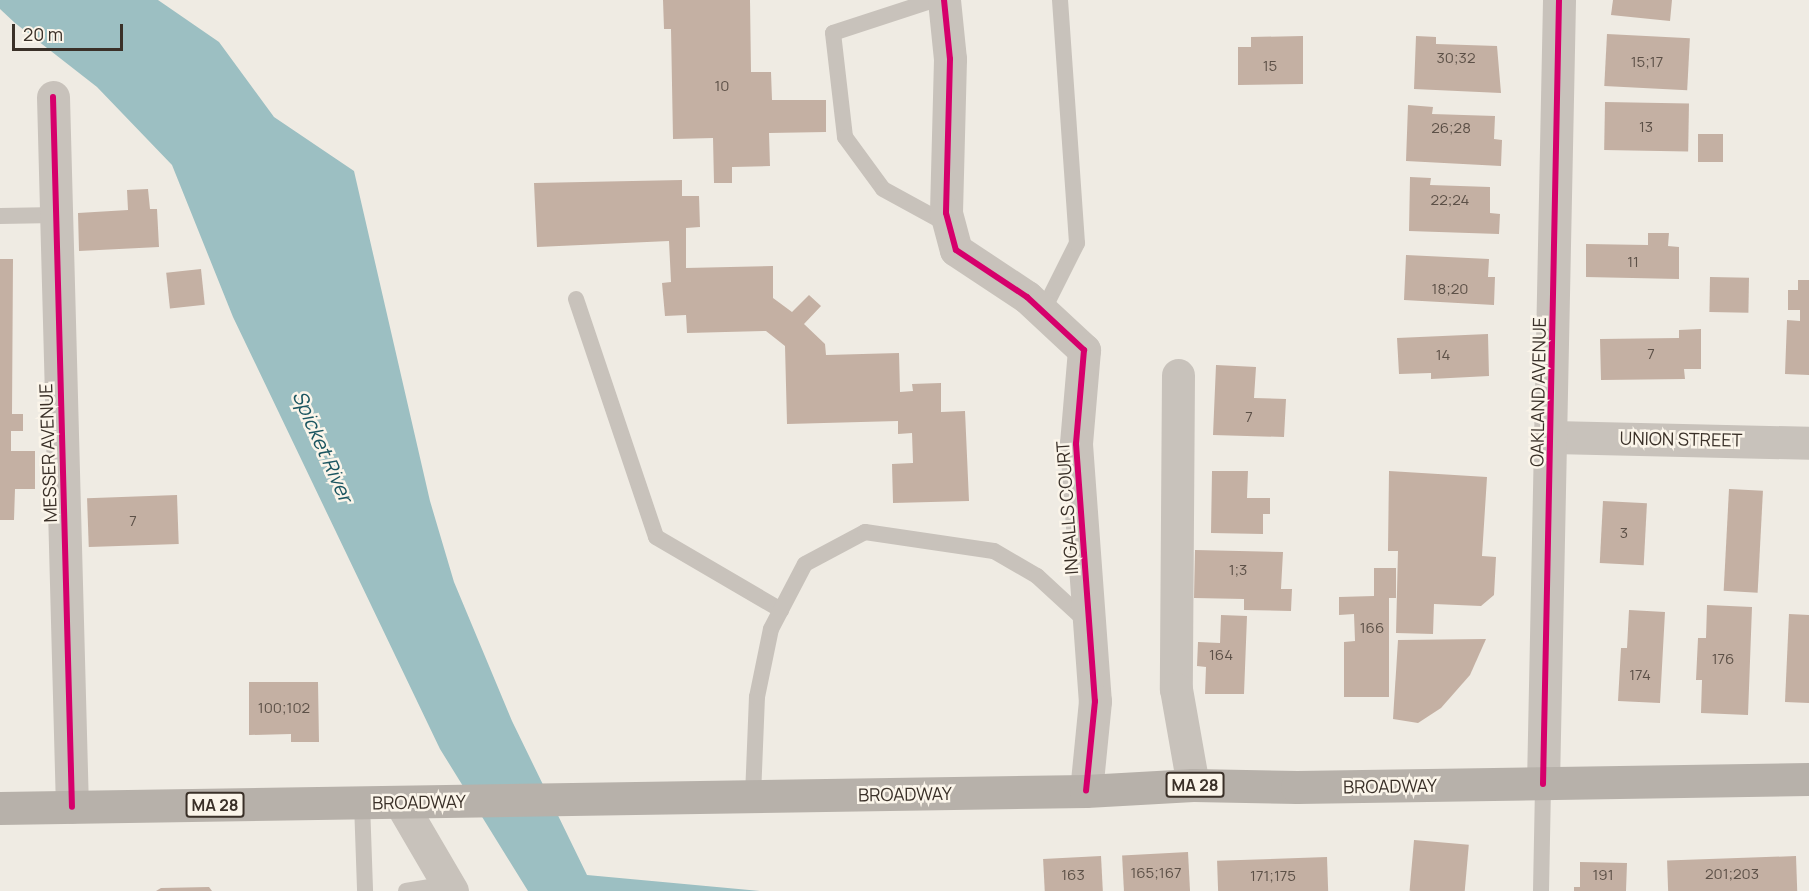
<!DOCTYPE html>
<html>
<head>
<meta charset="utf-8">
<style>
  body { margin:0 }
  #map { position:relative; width:1809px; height:891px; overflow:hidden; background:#efebe3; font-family:Manrope,sans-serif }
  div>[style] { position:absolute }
  .water>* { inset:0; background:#9cbfc2 }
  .building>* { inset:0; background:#c4b0a3; transform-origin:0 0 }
  .service>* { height:16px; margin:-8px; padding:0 8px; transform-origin:8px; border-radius:8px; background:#c8c2bb }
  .minor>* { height:33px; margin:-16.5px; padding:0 16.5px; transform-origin:16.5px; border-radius:16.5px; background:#c8c2bb }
  .tertiary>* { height:33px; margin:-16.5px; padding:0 16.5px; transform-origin:16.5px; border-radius:16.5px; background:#c8c2bb }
  .primary>* { height:33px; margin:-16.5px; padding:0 16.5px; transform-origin:16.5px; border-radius:16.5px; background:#b7b1aa }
  .cycleway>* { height:6px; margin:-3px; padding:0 3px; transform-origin:3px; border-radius:3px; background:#d6006c }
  span { translate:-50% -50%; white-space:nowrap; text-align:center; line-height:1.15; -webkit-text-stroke:5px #fbf5ea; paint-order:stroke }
  .number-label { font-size:15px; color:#5c5047 }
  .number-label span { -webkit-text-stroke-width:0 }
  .shield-label span { padding:2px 4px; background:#fbf5ea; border:2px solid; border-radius:4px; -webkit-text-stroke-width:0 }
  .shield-label { font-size:16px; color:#3a3028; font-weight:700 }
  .street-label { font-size:18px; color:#3a3028 }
  .water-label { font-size:20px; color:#1a5560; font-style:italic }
  .scale { position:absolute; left:12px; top:24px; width:111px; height:27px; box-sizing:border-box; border:3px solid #3a3028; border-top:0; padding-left:8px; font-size:18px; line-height:21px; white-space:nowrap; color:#3a3028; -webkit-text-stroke:4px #fbf5ea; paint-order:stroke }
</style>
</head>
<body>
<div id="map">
  <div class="water">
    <i style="clip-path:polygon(0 0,158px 0,219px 42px,274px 117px,354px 171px,430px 501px,454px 582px,512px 721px,587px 875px,760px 891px,528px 891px,440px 749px,233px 317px,172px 165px,97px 87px,15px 23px,0 9px)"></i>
  </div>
  <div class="building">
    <i style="clip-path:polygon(663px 0,750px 0,751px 72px,771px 72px,772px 100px,826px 100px,826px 132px,769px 133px,770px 166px,732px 167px,732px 183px,714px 183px,713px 138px,673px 139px,671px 29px,664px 29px)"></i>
    <i style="clip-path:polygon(1613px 0,1672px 0,1670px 21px,1611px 15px)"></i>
    <i style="left:1607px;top:34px;width:83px;height:52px;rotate:3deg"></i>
    <i style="clip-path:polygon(1303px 36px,1303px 84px,1238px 85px,1238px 47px,1251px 47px,1251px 37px)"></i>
    <i style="clip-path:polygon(1416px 36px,1436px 37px,1436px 44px,1497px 46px,1501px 93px,1414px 89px)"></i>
    <i style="left:1605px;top:102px;width:84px;height:48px;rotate:1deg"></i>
    <i style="clip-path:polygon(1408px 105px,1433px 107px,1432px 114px,1495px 116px,1494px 139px,1502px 140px,1501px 166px,1406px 161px)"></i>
    <i style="left:1698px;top:134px;width:25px;height:28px"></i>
    <i style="clip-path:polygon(1410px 177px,1431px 178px,1430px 185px,1490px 187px,1490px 213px,1500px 214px,1499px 234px,1409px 231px)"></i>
    <i style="clip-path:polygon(682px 180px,682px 196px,699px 196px,700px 227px,686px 228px,686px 268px,773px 266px,773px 298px,792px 312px,809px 295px,821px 306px,804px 324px,825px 344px,826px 355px,899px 353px,900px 392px,913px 391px,912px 384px,941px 383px,941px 412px,965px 411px,969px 501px,893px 503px,892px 464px,913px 463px,912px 433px,898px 434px,898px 421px,787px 424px,785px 346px,766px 331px,687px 333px,686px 315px,665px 316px,662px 283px,671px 282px,669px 241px,537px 247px,534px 183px)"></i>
    <i style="clip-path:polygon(148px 189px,150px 209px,157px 209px,159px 247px,79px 251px,78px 213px,128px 210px,127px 190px)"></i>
    <i style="clip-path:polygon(1648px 233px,1669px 233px,1668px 246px,1679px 247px,1679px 279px,1586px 277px,1586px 244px,1648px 245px)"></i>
    <i style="clip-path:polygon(1406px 255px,1489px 259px,1488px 277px,1495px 277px,1494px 305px,1404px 300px)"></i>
    <i style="clip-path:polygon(0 259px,13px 259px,12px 414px,23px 414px,23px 431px,11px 431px,11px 451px,35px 451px,35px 489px,15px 489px,14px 520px,0 520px)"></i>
    <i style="left:201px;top:269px;width:36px;height:35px;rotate:84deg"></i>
    <i style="left:1710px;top:277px;width:39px;height:35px;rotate:1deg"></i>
    <i style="clip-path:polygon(1798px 280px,1809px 280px,1809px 375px,1785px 374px,1787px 320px,1800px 321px,1800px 310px,1788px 310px,1788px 290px,1798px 290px)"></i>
    <i style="clip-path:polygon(1701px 329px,1701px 369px,1684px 369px,1685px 379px,1601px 380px,1600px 339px,1679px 338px,1679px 330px)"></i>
    <i style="clip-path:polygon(1488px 334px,1489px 376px,1431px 379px,1431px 373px,1399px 374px,1397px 338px)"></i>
    <i style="clip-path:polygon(1216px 365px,1256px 367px,1254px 398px,1286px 399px,1284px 437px,1213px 435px)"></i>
    <i style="clip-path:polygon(1212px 471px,1248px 471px,1247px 498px,1270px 498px,1270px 514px,1263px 514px,1263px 534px,1211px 533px)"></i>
    <i style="clip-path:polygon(1389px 471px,1487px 477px,1482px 556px,1496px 557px,1494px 595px,1481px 606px,1434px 604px,1433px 634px,1396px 633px,1398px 551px,1388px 551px)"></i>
    <i style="left:1729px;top:489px;width:34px;height:102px;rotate:3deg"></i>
    <i style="left:177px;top:495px;width:49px;height:90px;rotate:88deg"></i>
    <i style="left:1603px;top:501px;width:44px;height:62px;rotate:3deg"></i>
    <i style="clip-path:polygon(1195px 550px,1283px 552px,1281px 589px,1292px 589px,1291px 611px,1244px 610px,1244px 599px,1194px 598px)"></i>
    <i style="clip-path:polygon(1374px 568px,1396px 568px,1396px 598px,1389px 598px,1389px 697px,1344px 697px,1344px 642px,1355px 641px,1354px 614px,1339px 615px,1339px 597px,1374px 596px)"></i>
    <i style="clip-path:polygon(1707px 605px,1752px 607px,1748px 715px,1701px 713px,1702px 680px,1696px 680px,1698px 638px,1706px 638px)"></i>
    <i style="clip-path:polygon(1629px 610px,1665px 612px,1660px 703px,1618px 701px,1621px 648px,1627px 648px)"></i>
    <i style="clip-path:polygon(1789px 614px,1809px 615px,1809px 703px,1785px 702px)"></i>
    <i style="clip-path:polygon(1221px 615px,1247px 616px,1244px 694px,1205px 694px,1206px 667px,1197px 666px,1198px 642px,1220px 643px)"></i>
    <i style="clip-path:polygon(1486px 639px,1470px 675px,1441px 708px,1418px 723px,1393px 719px,1398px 640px)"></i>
    <i style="clip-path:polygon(249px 682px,318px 682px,319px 742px,291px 742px,291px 734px,249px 735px)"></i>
    <i style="left:1414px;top:840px;width:55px;height:51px;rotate:5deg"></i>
    <i style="left:1188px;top:852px;width:39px;height:66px;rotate:87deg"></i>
    <i style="left:1101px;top:856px;width:35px;height:58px;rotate:87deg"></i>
    <i style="left:1796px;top:856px;width:35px;height:129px;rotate:88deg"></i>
    <i style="left:1327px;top:857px;width:34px;height:110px;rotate:88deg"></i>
    <i style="clip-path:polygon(1580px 862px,1627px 863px,1626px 891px,1574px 891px,1574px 887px,1580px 887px)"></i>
    <i style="clip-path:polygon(209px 887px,212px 891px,156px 891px,161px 888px)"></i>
  </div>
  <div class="service">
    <i style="left:934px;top:0;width:106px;rotate:161.9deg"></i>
    <i style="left:833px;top:33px;width:105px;rotate:83.4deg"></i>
    <i style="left:845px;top:137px;width:64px;rotate:53.8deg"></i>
    <i style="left:883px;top:189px;width:75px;rotate:28.6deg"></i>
    <i style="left:0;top:216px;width:56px;rotate:-1deg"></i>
    <i style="left:576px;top:299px;width:251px;rotate:71.4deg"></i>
    <i style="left:656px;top:537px;width:145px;rotate:30.3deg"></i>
    <i style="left:1043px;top:311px;width:76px;rotate:-63.4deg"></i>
    <i style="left:1077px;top:243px;width:244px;rotate:-94deg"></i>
    <i style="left:753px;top:796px;width:99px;rotate:-87.7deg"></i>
    <i style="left:757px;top:697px;width:69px;rotate:-78.4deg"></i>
    <i style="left:771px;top:629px;width:73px;rotate:-62.4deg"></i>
    <i style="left:805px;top:564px;width:68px;rotate:-28.1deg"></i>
    <i style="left:865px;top:532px;width:130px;rotate:8.4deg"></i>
    <i style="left:994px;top:551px;width:50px;rotate:30.2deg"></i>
    <i style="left:1037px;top:576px;width:68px;rotate:42.6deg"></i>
    <i style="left:362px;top:803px;width:88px;rotate:88deg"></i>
    <i style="left:406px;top:891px;width:43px;rotate:-9.5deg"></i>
    <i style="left:1541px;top:891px;width:107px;rotate:-88.9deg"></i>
  </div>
  <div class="minor">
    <i style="left:944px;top:0;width:59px;rotate:84.2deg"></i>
    <i style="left:950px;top:59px;width:154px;rotate:91.5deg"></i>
    <i style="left:946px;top:213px;width:38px;rotate:75deg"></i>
    <i style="left:956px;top:250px;width:85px;rotate:33.5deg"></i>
    <i style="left:1027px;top:297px;width:78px;rotate:42.9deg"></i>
    <i style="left:1084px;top:350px;width:94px;rotate:94.9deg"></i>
    <i style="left:1076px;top:444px;width:258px;rotate:85.8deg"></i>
    <i style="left:1095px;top:701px;width:90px;rotate:95.7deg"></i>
    <i style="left:53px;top:97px;width:710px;rotate:88.47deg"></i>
    <i style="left:1178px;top:375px;width:314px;rotate:90.4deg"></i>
    <i style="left:1176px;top:689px;width:97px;rotate:80deg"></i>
    <i style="left:1553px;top:437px;width:256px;rotate:1.3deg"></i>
    <i style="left:400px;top:802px;width:103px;rotate:59.7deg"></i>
  </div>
  <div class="tertiary">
    <i style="left:1543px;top:784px;width:784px;rotate:-88.83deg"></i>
  </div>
  <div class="primary">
    <i style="left:0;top:808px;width:1086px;rotate:-0.9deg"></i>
    <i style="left:1086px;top:791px;width:107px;rotate:-3.2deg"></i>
    <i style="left:1193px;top:785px;width:104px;rotate:1.1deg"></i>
    <i style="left:1297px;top:787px;width:512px;rotate:-0.9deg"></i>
  </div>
  <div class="cycleway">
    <i style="left:944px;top:0;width:59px;rotate:84.2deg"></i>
    <i style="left:950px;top:59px;width:154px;rotate:91.5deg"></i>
    <i style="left:946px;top:213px;width:38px;rotate:75deg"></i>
    <i style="left:956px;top:250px;width:85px;rotate:33.5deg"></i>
    <i style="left:1027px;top:297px;width:78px;rotate:42.9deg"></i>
    <i style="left:1084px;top:350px;width:94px;rotate:94.9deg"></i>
    <i style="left:1076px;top:444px;width:258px;rotate:85.8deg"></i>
    <i style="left:1095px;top:701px;width:90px;rotate:95.7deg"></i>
    <i style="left:53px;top:97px;width:710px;rotate:88.47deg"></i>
    <i style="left:1543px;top:784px;width:784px;rotate:-88.83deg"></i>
  </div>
  <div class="number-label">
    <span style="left:1456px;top:58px">30;32</span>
    <span style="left:1647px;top:62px">15;17</span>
    <span style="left:1270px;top:66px">15</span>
    <span style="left:722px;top:86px">10</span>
    <span style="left:1646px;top:127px">13</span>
    <span style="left:1451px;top:128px">26;28</span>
    <span style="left:1450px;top:200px">22;24</span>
    <span style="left:1633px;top:262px">11</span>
    <span style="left:1450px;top:289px">18;20</span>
    <span style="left:1651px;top:354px">7</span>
    <span style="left:1443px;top:355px">14</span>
    <span style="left:1249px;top:417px">7</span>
    <span style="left:133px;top:521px">7</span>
    <span style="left:1624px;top:533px">3</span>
    <span style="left:1238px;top:570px">1;3</span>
    <span style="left:1372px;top:628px">166</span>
    <span style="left:1221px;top:655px">164</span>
    <span style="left:1723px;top:659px">176</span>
    <span style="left:1640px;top:675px">174</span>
    <span style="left:284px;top:708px">100;102</span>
    <span style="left:1156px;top:873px">165;167</span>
    <span style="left:1732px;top:874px">201;203</span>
    <span style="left:1073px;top:875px">163</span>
    <span style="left:1603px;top:875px">191</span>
    <span style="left:1273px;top:876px">171;175</span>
  </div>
  <div class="shield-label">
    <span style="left:1195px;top:785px">MA 28</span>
    <span style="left:215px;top:805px">MA 28</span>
  </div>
  <div class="street-label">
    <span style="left:1538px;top:392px;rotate:-89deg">OAKLAND AVENUE</span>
    <span style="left:1681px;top:439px;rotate:1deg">UNION STREET</span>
    <span style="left:48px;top:453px;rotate:-92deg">MESSER AVENUE</span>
    <span style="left:1067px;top:508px;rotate:-94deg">INGALLS COURT</span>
    <span style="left:1390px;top:786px;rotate:-1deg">BROADWAY</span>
    <span style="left:905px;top:794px;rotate:-1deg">BROADWAY</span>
    <span style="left:419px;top:802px;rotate:-1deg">BROADWAY</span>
  </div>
  <div class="water-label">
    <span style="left:323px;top:446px;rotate:66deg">Spicket River</span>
  </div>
  <div class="scale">20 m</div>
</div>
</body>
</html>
